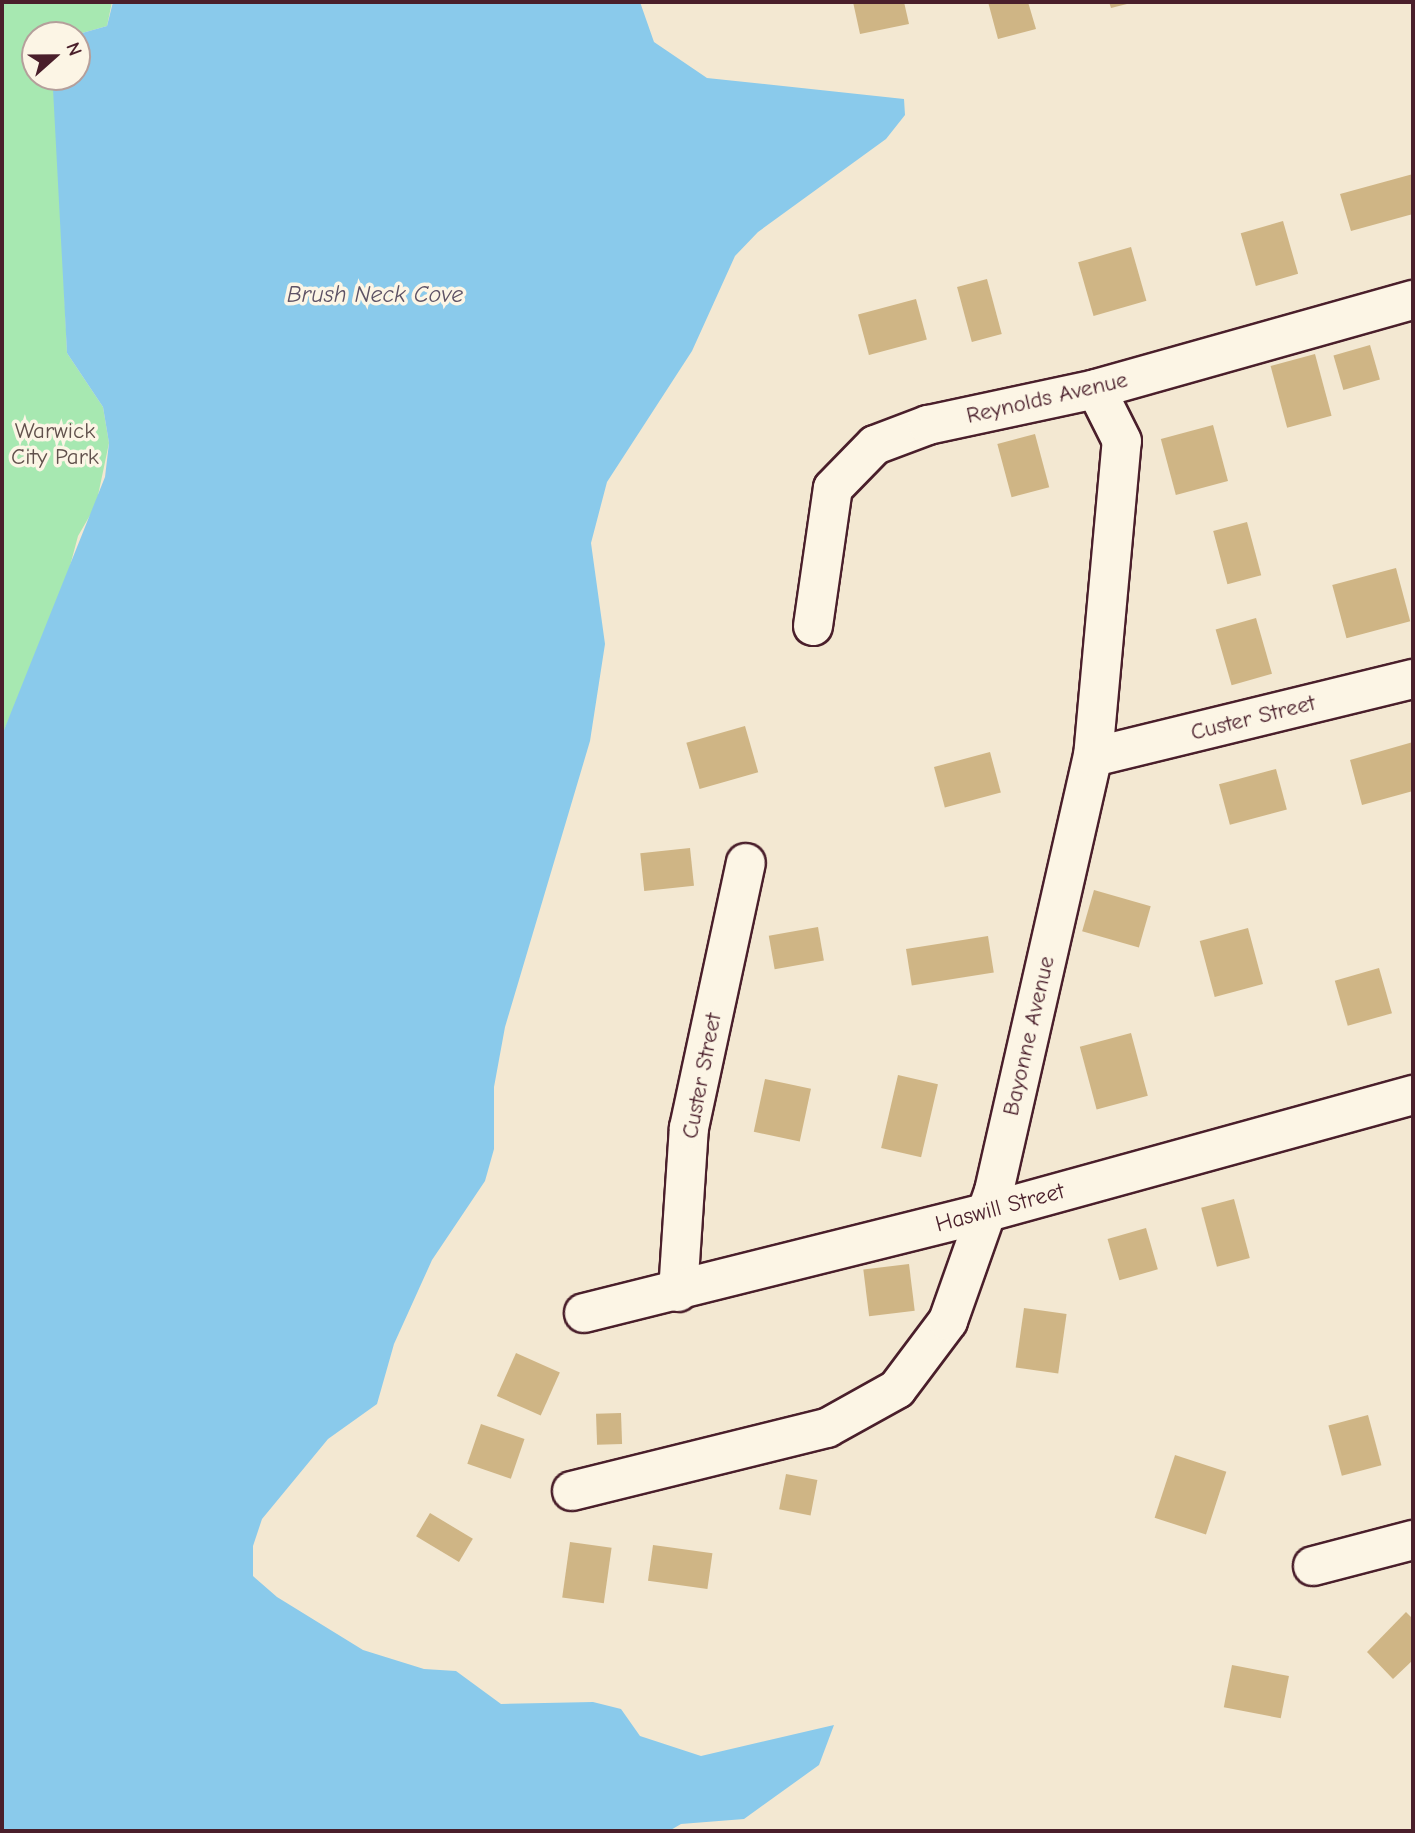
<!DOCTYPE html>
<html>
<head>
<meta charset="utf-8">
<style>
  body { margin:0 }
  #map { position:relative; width:1415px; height:1833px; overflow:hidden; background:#f3e8d2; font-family:"Comic Neue",sans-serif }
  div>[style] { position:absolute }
  .green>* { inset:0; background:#a7e8b1 }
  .water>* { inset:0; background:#8acaeb }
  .building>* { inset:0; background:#cfb585; transform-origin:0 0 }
  .roads { filter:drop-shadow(2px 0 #4a1f2b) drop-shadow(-2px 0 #4a1f2b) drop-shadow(0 2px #4a1f2b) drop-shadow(0 -2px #4a1f2b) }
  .minor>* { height:38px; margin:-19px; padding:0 19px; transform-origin:19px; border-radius:19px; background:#fcf5e5 }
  span { translate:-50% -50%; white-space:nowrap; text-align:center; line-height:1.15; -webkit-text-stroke:7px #fcf5e5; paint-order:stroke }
  .street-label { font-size:23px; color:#4a1f2b }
  .park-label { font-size:23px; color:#61514c }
  .water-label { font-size:24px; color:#5d5265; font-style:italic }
  .frame { position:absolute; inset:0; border:4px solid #4a1f2b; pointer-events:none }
  .north { position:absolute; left:21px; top:21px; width:70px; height:70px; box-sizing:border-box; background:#fcf5e5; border:2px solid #b59f9b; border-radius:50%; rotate:69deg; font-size:19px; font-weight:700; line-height:28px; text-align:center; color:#4a1f2b }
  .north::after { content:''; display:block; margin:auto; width:24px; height:32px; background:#4a1f2b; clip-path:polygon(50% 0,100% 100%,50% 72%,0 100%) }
</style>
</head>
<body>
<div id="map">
  <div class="green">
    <i style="clip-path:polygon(2px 2px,112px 2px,107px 26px,75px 35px,35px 35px,35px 77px,55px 77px,67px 353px,103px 407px,109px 443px,96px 505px,78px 536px,61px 600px,2px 735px)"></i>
  </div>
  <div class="water">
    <i style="clip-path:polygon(113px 2px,640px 2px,654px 42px,707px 78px,904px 99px,905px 115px,886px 139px,758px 232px,735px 256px,692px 351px,607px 482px,591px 543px,605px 644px,590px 741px,505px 1027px,494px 1087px,494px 1149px,485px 1181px,432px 1260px,394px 1344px,377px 1404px,328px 1439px,262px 1519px,253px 1546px,253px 1576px,277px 1597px,363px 1650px,424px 1669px,456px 1671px,501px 1704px,593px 1702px,621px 1709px,640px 1736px,701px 1756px,834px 1725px,819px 1765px,744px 1819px,681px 1824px,669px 1831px,2px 1831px,2px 735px,105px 477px,109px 443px,103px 407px,67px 353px,53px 89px,55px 77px,77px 77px,75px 35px,107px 26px)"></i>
  </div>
  <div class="building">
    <i style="clip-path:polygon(853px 2px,904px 2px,909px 24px,860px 34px)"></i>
    <i style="clip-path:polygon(988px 2px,1028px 2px,1036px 29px,998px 39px)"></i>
    <i style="clip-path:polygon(1109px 2px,1131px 2px,1131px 3px,1111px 8px)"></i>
    <i style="clip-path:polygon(1413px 174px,1413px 214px,1351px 231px,1340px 194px)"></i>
    <i style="left:1283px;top:221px;width:55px;height:44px;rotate:74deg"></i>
    <i style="left:1131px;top:247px;width:56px;height:55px;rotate:74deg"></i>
    <i style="left:987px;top:279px;width:57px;height:31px;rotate:75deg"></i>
    <i style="left:916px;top:299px;width:42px;height:60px;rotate:75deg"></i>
    <i style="left:1370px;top:345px;width:36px;height:38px;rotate:74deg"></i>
    <i style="left:1315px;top:354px;width:64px;height:46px;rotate:75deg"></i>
    <i style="left:1213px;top:425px;width:58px;height:54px;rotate:75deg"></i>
    <i style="left:1035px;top:434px;width:55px;height:39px;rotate:75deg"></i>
    <i style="left:1247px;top:522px;width:55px;height:35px;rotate:75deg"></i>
    <i style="left:1396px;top:568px;width:55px;height:66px;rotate:75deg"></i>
    <i style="left:1256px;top:618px;width:58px;height:42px;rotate:74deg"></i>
    <i style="left:745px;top:726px;width:48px;height:61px;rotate:74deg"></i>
    <i style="clip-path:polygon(1413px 742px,1413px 791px,1362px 805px,1350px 760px)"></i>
    <i style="left:990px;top:752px;width:42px;height:58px;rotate:75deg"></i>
    <i style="left:1276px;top:769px;width:42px;height:59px;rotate:75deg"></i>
    <i style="left:690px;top:848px;width:38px;height:50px;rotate:84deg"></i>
    <i style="left:1094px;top:890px;width:59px;height:43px;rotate:16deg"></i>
    <i style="left:818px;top:927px;width:34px;height:50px;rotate:80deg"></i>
    <i style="left:1248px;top:928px;width:58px;height:50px;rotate:75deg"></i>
    <i style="left:988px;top:936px;width:37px;height:83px;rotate:81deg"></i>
    <i style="left:1379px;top:968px;width:47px;height:46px;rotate:74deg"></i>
    <i style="left:1131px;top:1033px;width:65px;height:53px;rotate:75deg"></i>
    <i style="left:898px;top:1075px;width:41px;height:75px;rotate:13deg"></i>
    <i style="left:765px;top:1079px;width:47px;height:54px;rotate:12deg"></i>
    <i style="left:1234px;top:1199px;width:61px;height:34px;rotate:75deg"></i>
    <i style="left:1146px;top:1228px;width:43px;height:40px;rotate:74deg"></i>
    <i style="left:909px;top:1264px;width:47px;height:46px;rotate:83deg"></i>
    <i style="left:1024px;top:1308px;width:43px;height:60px;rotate:8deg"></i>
    <i style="left:516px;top:1353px;width:48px;height:47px;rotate:24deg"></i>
    <i style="left:621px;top:1413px;width:31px;height:25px;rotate:88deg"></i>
    <i style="left:1368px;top:1415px;width:52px;height:41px;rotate:75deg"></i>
    <i style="left:481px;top:1424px;width:46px;height:42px;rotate:19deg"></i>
    <i style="left:1175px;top:1455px;width:54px;height:66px;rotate:18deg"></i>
    <i style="left:786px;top:1474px;width:32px;height:36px;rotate:11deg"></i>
    <i style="left:430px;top:1513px;width:50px;height:27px;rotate:31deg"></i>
    <i style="left:570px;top:1542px;width:42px;height:56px;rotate:8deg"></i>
    <i style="left:653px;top:1545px;width:60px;height:36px;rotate:8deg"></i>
    <i style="clip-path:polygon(1406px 1612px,1413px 1619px,1413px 1660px,1393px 1679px,1367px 1652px)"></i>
    <i style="left:1232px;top:1665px;width:58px;height:43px;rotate:11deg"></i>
  </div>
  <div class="roads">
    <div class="minor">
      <i style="left:813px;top:626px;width:139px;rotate:-81.8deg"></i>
      <i style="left:833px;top:488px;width:60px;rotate:-45.7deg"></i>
      <i style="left:875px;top:445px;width:57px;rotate:-20.7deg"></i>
      <i style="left:928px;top:425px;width:172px;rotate:-12.1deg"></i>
      <i style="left:1096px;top:389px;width:329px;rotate:-15.7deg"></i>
      <i style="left:1093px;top:757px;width:329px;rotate:-13.7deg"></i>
      <i style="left:678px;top:1292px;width:164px;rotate:-86.2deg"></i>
      <i style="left:689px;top:1128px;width:271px;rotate:-77.9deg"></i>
      <i style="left:584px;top:1313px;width:416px;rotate:-14deg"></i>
      <i style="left:988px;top:1212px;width:441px;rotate:-15.4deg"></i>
      <i style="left:572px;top:1491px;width:263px;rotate:-13.9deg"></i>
      <i style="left:827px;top:1428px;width:80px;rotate:-29.1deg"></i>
      <i style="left:897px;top:1389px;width:85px;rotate:-53.1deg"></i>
      <i style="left:948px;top:1321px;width:138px;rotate:-70.5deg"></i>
      <i style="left:994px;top:1191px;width:445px;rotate:-77.2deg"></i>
      <i style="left:1093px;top:757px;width:317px;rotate:-84.8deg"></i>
      <i style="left:1122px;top:441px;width:58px;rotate:-116.6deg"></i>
      <i style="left:1313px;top:1566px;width:103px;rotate:-14.6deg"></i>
    </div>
  </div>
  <div class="street-label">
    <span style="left:1047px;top:398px;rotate:-13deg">Reynolds Avenue</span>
    <span style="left:1253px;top:718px;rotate:-14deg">Custer Street</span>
    <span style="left:1029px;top:1036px;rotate:-77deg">Bayonne Avenue</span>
    <span style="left:702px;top:1076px;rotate:-79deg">Custer Street</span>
    <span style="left:1000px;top:1208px;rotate:-15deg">Haswill Street</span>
  </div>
  <div class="park-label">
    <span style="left:55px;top:444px">Warwick<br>City Park</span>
  </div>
  <div class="water-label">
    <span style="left:375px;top:295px">Brush Neck Cove</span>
  </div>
  <div class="frame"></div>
  <div class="north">N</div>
</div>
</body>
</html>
